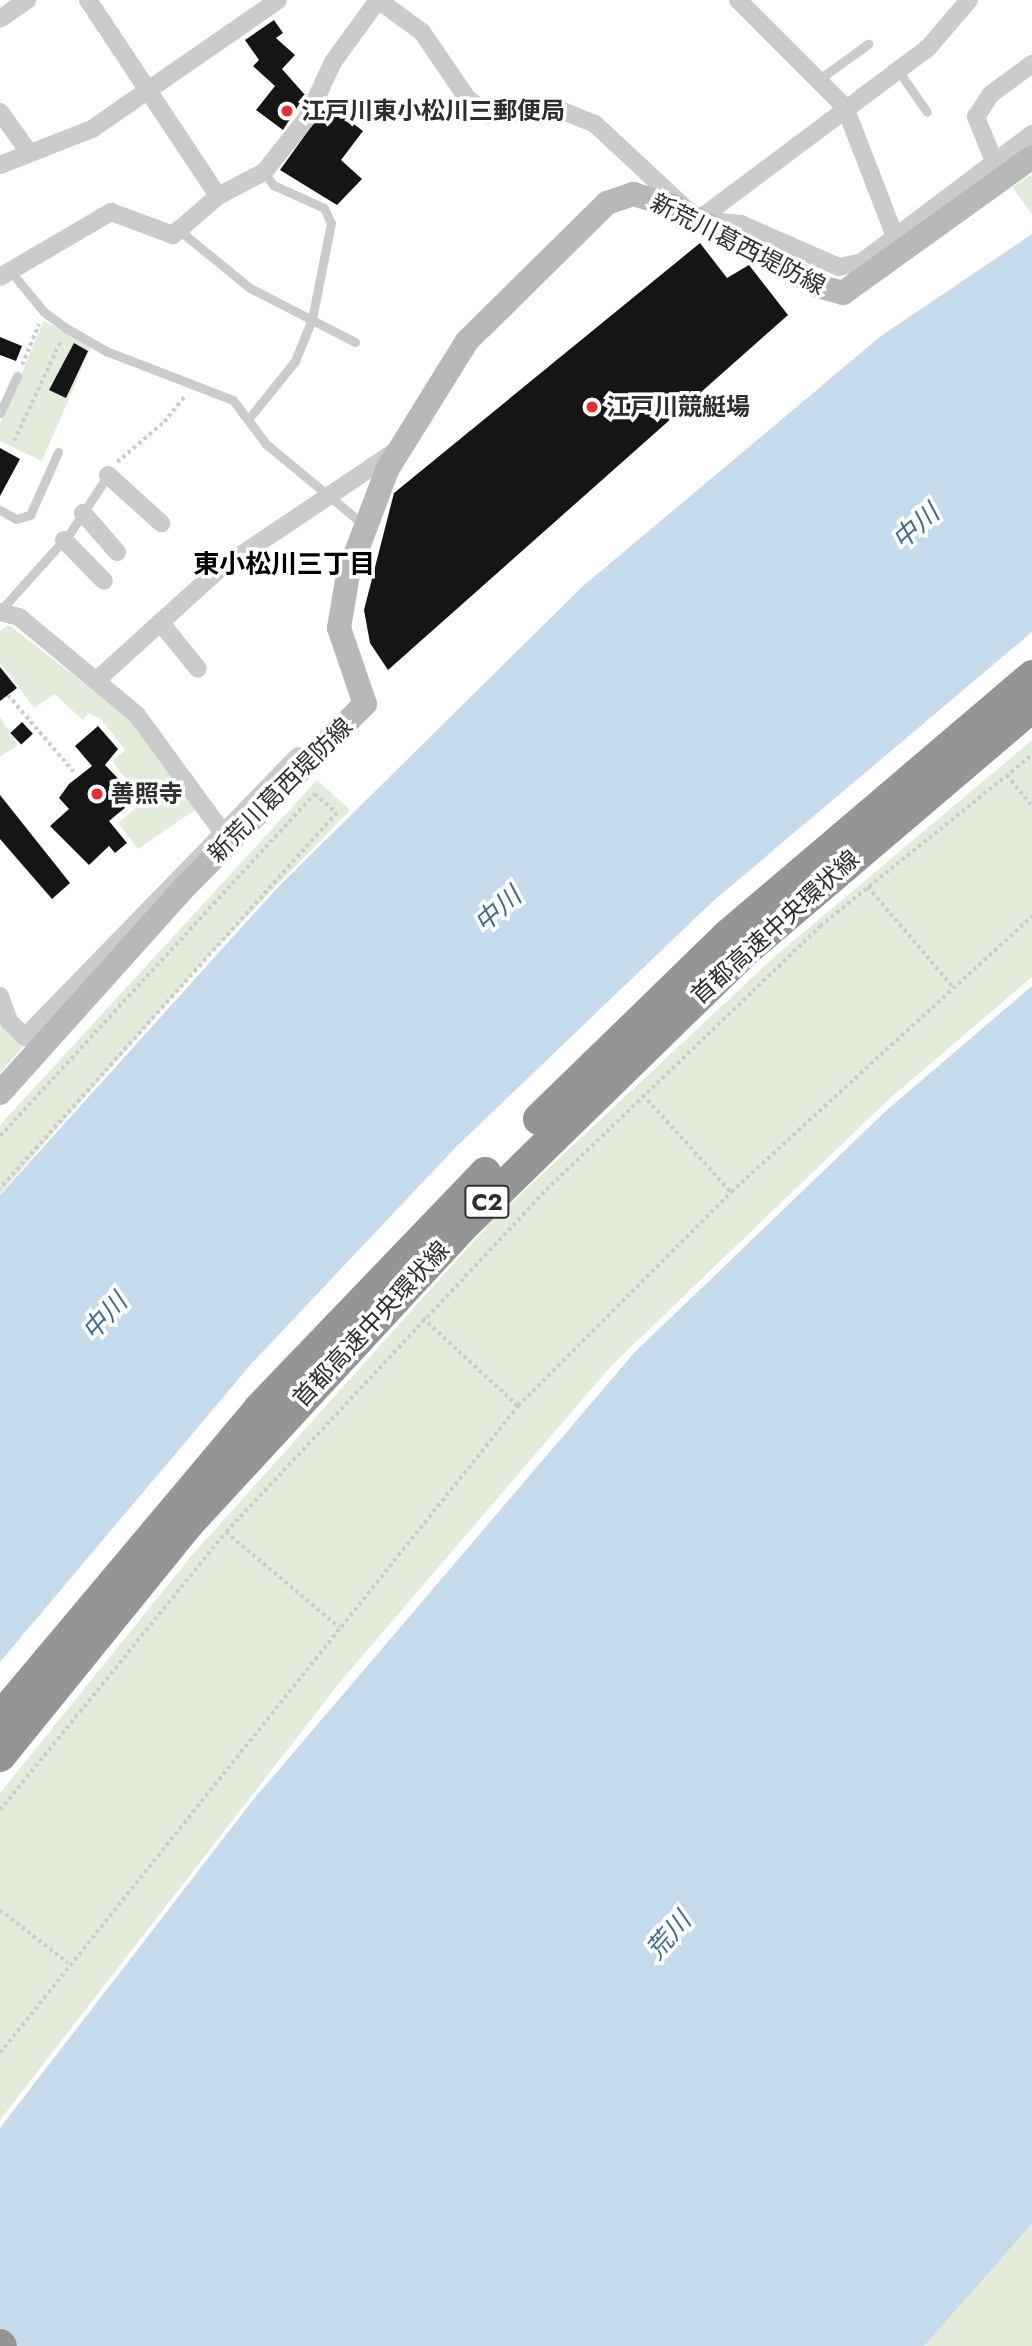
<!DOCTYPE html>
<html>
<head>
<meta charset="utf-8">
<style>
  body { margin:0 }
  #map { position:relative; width:1032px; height:2346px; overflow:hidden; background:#fff; font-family:Jost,"Noto Sans JP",sans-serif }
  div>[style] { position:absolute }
  .green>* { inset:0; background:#e3ecdb }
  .water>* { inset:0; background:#c6dcec }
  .building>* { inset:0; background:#151515; transform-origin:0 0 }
  .path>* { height:3.5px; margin-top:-1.75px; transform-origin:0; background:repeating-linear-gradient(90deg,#cbcbcb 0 3.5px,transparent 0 7px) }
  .lane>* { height:9px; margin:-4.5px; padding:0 4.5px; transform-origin:4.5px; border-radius:4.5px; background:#cbcbcb }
  .street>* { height:18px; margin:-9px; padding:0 9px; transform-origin:9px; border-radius:9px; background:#cbcbcb }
  .secondary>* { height:24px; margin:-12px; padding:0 12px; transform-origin:12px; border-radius:12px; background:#b8b8b8 }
  .highway>* { height:32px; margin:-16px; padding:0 16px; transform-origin:16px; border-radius:16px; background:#959595 }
  .dots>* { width:19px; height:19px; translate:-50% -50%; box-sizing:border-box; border:4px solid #fff; border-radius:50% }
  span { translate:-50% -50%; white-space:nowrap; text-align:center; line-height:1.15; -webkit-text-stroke:7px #fff; paint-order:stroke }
  .shield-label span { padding:2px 5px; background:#fff; border:2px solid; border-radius:5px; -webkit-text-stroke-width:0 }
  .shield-label { font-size:23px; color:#2e2e2e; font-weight:700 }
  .poi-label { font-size:24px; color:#2e2e2e; font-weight:700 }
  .left { translate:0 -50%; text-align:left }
  .street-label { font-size:24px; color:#2e2e2e }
  .water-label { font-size:26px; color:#3a6d92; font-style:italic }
  .neighbourhood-label { font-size:26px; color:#000; font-weight:700 }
</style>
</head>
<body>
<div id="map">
  <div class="green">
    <i style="clip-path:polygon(1032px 174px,1032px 214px,1012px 187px)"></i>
    <i style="clip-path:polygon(44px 321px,92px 345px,42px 461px,0 441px,0 424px)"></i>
    <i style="clip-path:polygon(9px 625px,125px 715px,152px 743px,195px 810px,138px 849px,118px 823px,143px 802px,112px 761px,125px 750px,101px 719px,89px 713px,83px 720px,54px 694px,34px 708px,0 662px,0 631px)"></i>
    <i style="clip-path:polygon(0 717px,18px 745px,0 757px)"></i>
    <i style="clip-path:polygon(1032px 740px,1032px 977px,888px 1100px,611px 1366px,340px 1682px,0 2120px,0 1793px,192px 1555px,490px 1223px,773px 958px)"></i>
    <i style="clip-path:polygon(317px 780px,350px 810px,204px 961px,0 1194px,0 1125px)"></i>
    <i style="clip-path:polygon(0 1015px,22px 1048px,0 1073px)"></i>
    <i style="clip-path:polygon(1032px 2224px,1032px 2346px,924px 2346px,940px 2327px)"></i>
  </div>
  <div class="water">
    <i style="clip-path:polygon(1032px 234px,1032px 632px,712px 902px,456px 1147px,252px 1363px,0 1662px,0 1195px,277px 888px,582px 587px,881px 336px)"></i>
    <i style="clip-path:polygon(1032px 986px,1032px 2224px,924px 2346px,0 2346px,0 2128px,253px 1800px,634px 1353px,888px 1109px)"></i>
  </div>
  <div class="building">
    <i style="clip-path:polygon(274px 20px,283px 33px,276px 38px,295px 55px,282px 69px,305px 95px,283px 130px,256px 110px,275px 86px,253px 66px,259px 60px,245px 40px)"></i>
    <i style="clip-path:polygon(333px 108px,363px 131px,341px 160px,362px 179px,337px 205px,280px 170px,323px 110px,328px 115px)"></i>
    <i style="clip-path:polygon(700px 243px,727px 278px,749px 265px,788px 315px,388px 670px,370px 643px,364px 610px,394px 493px)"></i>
    <i style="clip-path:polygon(0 337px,22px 346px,16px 361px,0 355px)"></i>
    <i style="clip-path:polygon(74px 343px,88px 351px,66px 398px,49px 390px)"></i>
    <i style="clip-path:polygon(0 448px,20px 459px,0 496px)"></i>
    <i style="clip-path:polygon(0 667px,17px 688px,0 701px)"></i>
    <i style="left:22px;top:722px;width:16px;height:16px;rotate:47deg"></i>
    <i style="clip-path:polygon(98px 726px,118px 749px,105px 765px,137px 798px,109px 821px,127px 843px,115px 853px,109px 846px,89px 865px,50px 826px,69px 809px,59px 798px,69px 784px,92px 766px,75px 746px)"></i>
    <i style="clip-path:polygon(0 795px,70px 883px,52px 899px,0 839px)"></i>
  </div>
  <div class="path">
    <i style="left:22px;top:365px;width:44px;rotate:-67.5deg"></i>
    <i style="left:14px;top:441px;width:111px;rotate:-65deg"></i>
    <i style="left:117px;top:462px;width:62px;rotate:-40.4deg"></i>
    <i style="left:164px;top:422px;width:35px;rotate:-51deg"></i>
    <i style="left:8px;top:695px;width:101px;rotate:49.4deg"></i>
    <i style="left:1007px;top:775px;width:40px;rotate:51deg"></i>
    <i style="left:868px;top:887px;width:131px;rotate:49.6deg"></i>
    <i style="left:643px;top:1095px;width:131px;rotate:47.8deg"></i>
    <i style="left:0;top:1136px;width:465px;rotate:-47.4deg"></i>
    <i style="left:315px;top:794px;width:29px;rotate:41deg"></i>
    <i style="left:337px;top:813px;width:505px;rotate:131.87deg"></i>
    <i style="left:423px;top:1318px;width:129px;rotate:42.8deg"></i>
    <i style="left:226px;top:1532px;width:148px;rotate:40.1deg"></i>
    <i style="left:0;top:1810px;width:358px;rotate:-50.9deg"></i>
    <i style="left:226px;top:1532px;width:468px;rotate:-46.9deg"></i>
    <i style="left:546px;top:1190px;width:380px;rotate:-43.9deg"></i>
    <i style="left:820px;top:926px;width:272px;rotate:-38.9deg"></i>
    <i style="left:0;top:1910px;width:86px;rotate:37.9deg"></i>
    <i style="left:0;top:2053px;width:829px;rotate:-51.32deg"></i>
    <i style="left:518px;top:1406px;width:302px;rotate:-45.1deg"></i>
    <i style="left:731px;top:1192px;width:408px;rotate:-42.5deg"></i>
  </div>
  <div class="lane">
    <i style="left:897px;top:69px;width:52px;rotate:55.1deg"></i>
    <i style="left:818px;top:80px;width:62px;rotate:-35.8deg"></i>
    <i style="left:180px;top:231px;width:90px;rotate:39.2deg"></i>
    <i style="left:250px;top:288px;width:118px;rotate:27.2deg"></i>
    <i style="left:12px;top:273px;width:50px;rotate:50.6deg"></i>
    <i style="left:44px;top:312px;width:27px;rotate:36deg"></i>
    <i style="left:66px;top:328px;width:46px;rotate:29.9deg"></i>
    <i style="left:106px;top:351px;width:136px;rotate:21.1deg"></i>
    <i style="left:233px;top:400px;width:55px;rotate:53.1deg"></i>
    <i style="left:266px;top:444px;width:127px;rotate:39.6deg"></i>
    <i style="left:0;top:413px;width:41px;rotate:-65.3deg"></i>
    <i style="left:250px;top:417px;width:72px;rotate:-51.2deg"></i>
    <i style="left:295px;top:361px;width:45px;rotate:-68deg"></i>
    <i style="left:312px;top:319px;width:98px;rotate:-78.8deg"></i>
    <i style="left:331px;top:223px;width:17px;rotate:-115deg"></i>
    <i style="left:324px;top:208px;width:56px;rotate:-155.7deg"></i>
    <i style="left:273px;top:185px;width:16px;rotate:-125deg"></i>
    <i style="left:0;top:510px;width:18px;rotate:29deg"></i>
    <i style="left:16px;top:519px;width:15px;rotate:-16deg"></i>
    <i style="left:30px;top:515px;width:69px;rotate:-66deg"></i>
    <i style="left:0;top:611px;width:105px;rotate:-48.1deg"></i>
    <i style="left:70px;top:533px;width:69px;rotate:-56.8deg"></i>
  </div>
  <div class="street">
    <i style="left:88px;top:0;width:235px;rotate:56.4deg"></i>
    <i style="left:378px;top:0;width:54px;rotate:36deg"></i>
    <i style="left:422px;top:32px;width:80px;rotate:55.7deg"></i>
    <i style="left:467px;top:98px;width:27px;rotate:39deg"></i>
    <i style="left:488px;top:115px;width:70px;rotate:-4.9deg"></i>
    <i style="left:558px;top:109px;width:40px;rotate:22deg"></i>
    <i style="left:595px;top:124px;width:141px;rotate:43deg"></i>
    <i style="left:698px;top:220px;width:43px;rotate:5.3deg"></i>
    <i style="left:741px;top:224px;width:107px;rotate:23.7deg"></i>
    <i style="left:839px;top:267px;width:24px;rotate:-12deg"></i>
    <i style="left:862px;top:262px;width:213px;rotate:-37deg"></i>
    <i style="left:738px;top:0;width:151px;rotate:45deg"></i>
    <i style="left:845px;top:107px;width:142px;rotate:68.9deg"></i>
    <i style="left:0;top:19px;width:33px;rotate:-35deg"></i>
    <i style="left:0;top:112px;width:49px;rotate:54.1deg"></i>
    <i style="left:994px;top:161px;width:48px;rotate:-112.2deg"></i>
    <i style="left:976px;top:117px;width:27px;rotate:-57deg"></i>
    <i style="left:991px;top:94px;width:51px;rotate:-36.2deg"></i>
    <i style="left:0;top:165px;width:99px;rotate:-21.4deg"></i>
    <i style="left:92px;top:129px;width:226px;rotate:-34.7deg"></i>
    <i style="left:698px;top:220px;width:287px;rotate:-36.8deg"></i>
    <i style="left:928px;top:48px;width:63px;rotate:-49.5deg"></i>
    <i style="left:0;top:277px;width:129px;rotate:-30.4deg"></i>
    <i style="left:111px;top:212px;width:66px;rotate:20.4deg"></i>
    <i style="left:173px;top:235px;width:60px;rotate:-40.9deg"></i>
    <i style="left:218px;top:196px;width:52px;rotate:-27.6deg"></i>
    <i style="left:264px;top:172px;width:69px;rotate:-51.5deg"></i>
    <i style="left:307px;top:118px;width:62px;rotate:-65.1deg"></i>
    <i style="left:333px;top:62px;width:77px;rotate:-54deg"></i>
    <i style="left:108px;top:475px;width:72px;rotate:42.2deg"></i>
    <i style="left:83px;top:513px;width:52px;rotate:48.9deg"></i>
    <i style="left:64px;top:540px;width:57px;rotate:45.7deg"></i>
    <i style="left:0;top:612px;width:20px;rotate:15deg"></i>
    <i style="left:19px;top:617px;width:153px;rotate:39.7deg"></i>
    <i style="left:137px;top:715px;width:142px;rotate:53.9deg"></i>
    <i style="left:160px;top:622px;width:60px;rotate:51deg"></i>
    <i style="left:98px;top:679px;width:161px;rotate:-42.2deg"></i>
    <i style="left:217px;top:571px;width:217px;rotate:-33.9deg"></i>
    <i style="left:0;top:996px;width:27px;rotate:70deg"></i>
    <i style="left:9px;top:1021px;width:23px;rotate:45deg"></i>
    <i style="left:25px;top:1037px;width:392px;rotate:-45.8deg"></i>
  </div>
  <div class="secondary">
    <i style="left:0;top:1093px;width:278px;rotate:-48.1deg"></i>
    <i style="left:186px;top:886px;width:255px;rotate:-45.5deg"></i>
    <i style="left:365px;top:704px;width:80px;rotate:-108.9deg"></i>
    <i style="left:339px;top:628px;width:55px;rotate:-80.5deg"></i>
    <i style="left:348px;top:574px;width:111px;rotate:-69.4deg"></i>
    <i style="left:387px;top:470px;width:152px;rotate:-58.2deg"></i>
    <i style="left:467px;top:341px;width:197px;rotate:-44.6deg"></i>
    <i style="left:607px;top:203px;width:28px;rotate:-19deg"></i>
    <i style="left:633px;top:194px;width:42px;rotate:16.7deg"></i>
    <i style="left:673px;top:206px;width:169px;rotate:28.7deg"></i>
    <i style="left:821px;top:287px;width:23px;rotate:15deg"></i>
    <i style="left:843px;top:293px;width:233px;rotate:-35.7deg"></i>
  </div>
  <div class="highway">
    <i style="left:539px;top:1119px;width:262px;rotate:-44.2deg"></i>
    <i style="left:727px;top:936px;width:401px;rotate:-40.4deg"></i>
    <i style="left:0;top:1718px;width:403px;rotate:-50deg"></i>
    <i style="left:259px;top:1409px;width:327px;rotate:-46.2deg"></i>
    <i style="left:0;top:1756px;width:297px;rotate:-51deg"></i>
    <i style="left:187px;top:1525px;width:401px;rotate:-47.3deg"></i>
    <i style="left:459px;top:1230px;width:401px;rotate:-44.3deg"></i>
    <i style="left:746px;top:950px;width:375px;rotate:-40.4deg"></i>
    <i style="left:0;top:2345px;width:1px;rotate:45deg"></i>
  </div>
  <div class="dots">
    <i style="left:287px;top:111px;background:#ea2b32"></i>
    <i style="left:592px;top:407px;background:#ea2b32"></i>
    <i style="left:97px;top:794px;background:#ea2b32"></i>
  </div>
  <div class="shield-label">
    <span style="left:487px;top:1202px">C2</span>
  </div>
  <div class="poi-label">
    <span class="left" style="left:301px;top:111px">江戸川東小松川三郵便局</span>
    <span class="left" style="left:606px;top:407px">江戸川競艇場</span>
    <span class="left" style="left:111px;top:794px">善照寺</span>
  </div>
  <div class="street-label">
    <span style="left:738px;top:244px;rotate:27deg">新荒川葛西堤防線</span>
    <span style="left:280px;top:790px;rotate:-45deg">新荒川葛西堤防線</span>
    <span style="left:775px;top:927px;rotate:-42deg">首都高速中央環状線</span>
    <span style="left:371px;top:1324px;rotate:-47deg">首都高速中央環状線</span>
  </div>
  <div class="water-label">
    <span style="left:916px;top:527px;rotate:-42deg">中川</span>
    <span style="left:498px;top:910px;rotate:-42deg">中川</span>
    <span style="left:105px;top:1317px;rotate:-48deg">中川</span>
    <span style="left:669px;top:1936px;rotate:-49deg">荒川</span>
  </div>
  <div class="neighbourhood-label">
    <span style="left:284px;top:565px">東小松川三丁目</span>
  </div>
</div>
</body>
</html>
